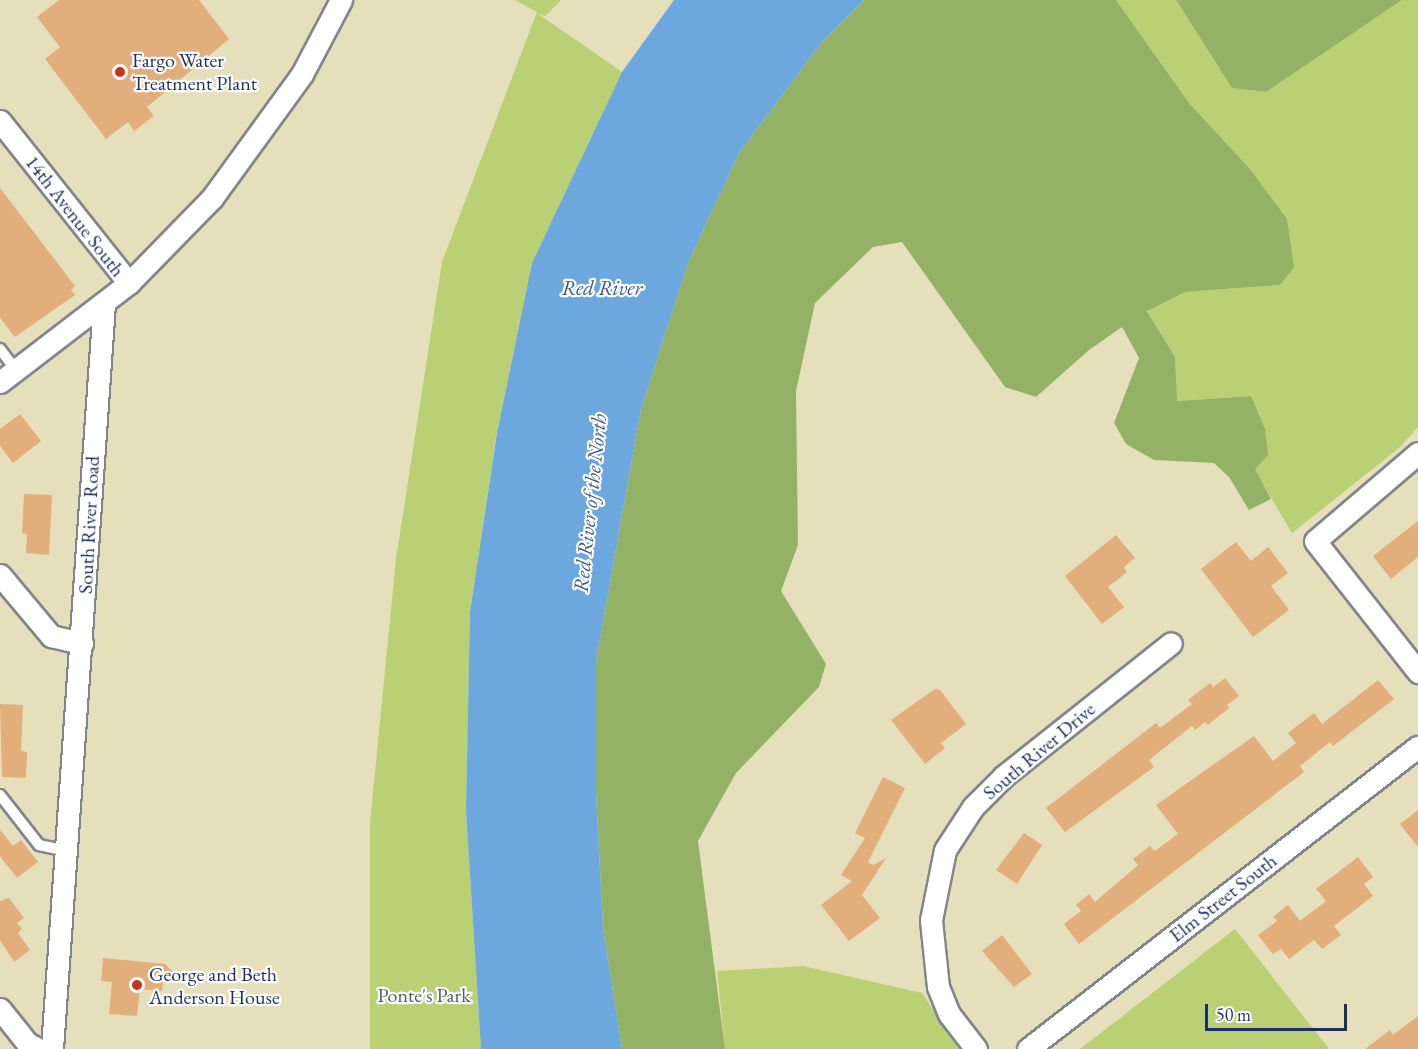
<!DOCTYPE html>
<html>
<head>
<meta charset="utf-8">
<style>
  body { margin:0 }
  #map { position:relative; width:1418px; height:1049px; overflow:hidden; background:#e6dfbb; font-family:"EB Garamond",serif }
  div>[style] { position:absolute }
  .green>* { inset:0; background:#bad074 }
  .forest>* { inset:0; background:#93b266 }
  .water>* { inset:0; background:#6ca8dd }
  .building>* { inset:0; background:#e2ae7c }
  .roads { filter:drop-shadow(2px 0 #80878c) drop-shadow(-2px 0 #80878c) drop-shadow(0 2px #80878c) drop-shadow(0 -2px #80878c) }
  .lane>* { height:10px; margin:-5px; padding:0 5px; transform-origin:5px; border-radius:5px; background:#fff }
  .street>* { height:21px; margin:-10.5px; padding:0 10.5px; transform-origin:10.5px; border-radius:10.5px; background:#fff }
  .dots>* { width:16px; height:16px; translate:-50% -50%; box-sizing:border-box; border:3px solid #fff; border-radius:50% }
  span { translate:-50% -50%; white-space:nowrap; text-align:center; line-height:1.15; -webkit-text-stroke:4.5px #fff; paint-order:stroke }
  .poi-label { font-size:20px; color:#1b2f5e }
  .left { translate:0 -50%; text-align:left }
  .street-label { font-size:20px; color:#1b2f5e }
  .park-label { font-size:20px; color:#4b5f65 }
  .water-label { font-size:21px; color:#37598a; font-style:italic }
  .scale { position:absolute; left:1205px; top:1004px; width:142px; height:27px; box-sizing:border-box; border:3px solid #1b2f5e; border-top:0; padding-left:8px; font-size:18px; line-height:21px; white-space:nowrap; color:#1b2f5e; -webkit-text-stroke:4px #fff; paint-order:stroke }
</style>
</head>
<body>
<div id="map">
  <div class="green">
    <i style="clip-path:polygon(515px 0,561px 0,545px 16px,537px 13px,622px 72px,532px 263px,496px 437px,470px 612px,466px 811px,481px 1049px,370px 1049px,370px 823px,396px 559px,442px 262px,537px 12px)"></i>
    <i style="clip-path:polygon(1116px 0,1176px 0,1232px 88px,1266px 92px,1402px 0,1418px 0,1418px 427px,1399px 448px,1292px 533px,1254px 469px,1252px 396px,1176px 401px,1175px 357px,1147px 310px,1185px 292px,1280px 285px,1249px 168px,1189px 103px)"></i>
    <i style="clip-path:polygon(1235px 929px,1329px 1049px,1080px 1049px)"></i>
    <i style="clip-path:polygon(803px 966px,922px 993px,959px 1049px,725px 1049px,717px 971px)"></i>
  </div>
  <div class="forest">
    <i style="clip-path:polygon(864px 0,1116px 0,1189px 103px,1249px 168px,1287px 219px,1294px 267px,1280px 285px,1185px 292px,1147px 311px,1175px 357px,1177px 401px,1251px 396px,1265px 429px,1268px 455px,1255px 469px,1271px 499px,1249px 510px,1229px 477px,1214px 463px,1154px 460px,1126px 444px,1114px 423px,1139px 358px,1122px 327px,1089px 350px,1036px 397px,1005px 387px,902px 242px,873px 247px,815px 303px,796px 391px,798px 545px,781px 591px,826px 664px,819px 687px,736px 773px,698px 841px,725px 1049px,622px 1049px,603px 928px,596px 792px,596px 661px,641px 409px,688px 263px,739px 153px,822px 42px)"></i>
    <i style="clip-path:polygon(1176px 0,1402px 0,1266px 92px,1232px 88px)"></i>
  </div>
  <div class="water">
    <i style="clip-path:polygon(674px 0,864px 0,822px 42px,739px 153px,688px 263px,641px 409px,596px 661px,596px 792px,603px 928px,622px 1049px,481px 1049px,466px 811px,470px 612px,497px 433px,532px 263px,622px 72px)"></i>
  </div>
  <div class="building">
    <i style="clip-path:polygon(59px 0,199px 0,229px 39px,147px 107px,154px 116px,134px 131px,128px 122px,106px 139px,45px 59px,60px 47px,37px 17px)"></i>
    <i style="clip-path:polygon(0 188px,75px 286px,71px 290px,75px 295px,15px 337px,0 318px)"></i>
    <i style="clip-path:polygon(20px 414px,41px 441px,13px 463px,0 446px,0 429px)"></i>
    <i style="clip-path:polygon(24px 494px,52px 495px,49px 555px,26px 553px,27px 534px,22px 533px)"></i>
    <i style="clip-path:polygon(1418px 521px,1418px 557px,1391px 579px,1373px 556px)"></i>
    <i style="clip-path:polygon(1116px 535px,1135px 558px,1124px 567px,1127px 572px,1108px 587px,1124px 607px,1102px 624px,1065px 576px)"></i>
    <i style="clip-path:polygon(1236px 542px,1251px 561px,1268px 547px,1288px 573px,1271px 586px,1289px 610px,1253px 637px,1201px 569px)"></i>
    <i style="clip-path:polygon(1225px 678px,1239px 696px,1227px 705px,1229px 708px,1208px 725px,1205px 722px,1195px 730px,1192px 726px,1149px 760px,1154px 767px,1065px 832px,1046px 808px,1156px 723px,1160px 728px,1192px 704px,1188px 700px,1210px 683px,1213px 687px)"></i>
    <i style="clip-path:polygon(1378px 680px,1394px 699px,1333px 746px,1330px 742px,1300px 766px,1304px 772px,1079px 944px,1064px 924px,1081px 911px,1076px 905px,1089px 894px,1095px 902px,1138px 865px,1133px 859px,1150px 846px,1155px 851px,1178px 834px,1156px 805px,1254px 736px,1273px 761px,1296px 743px,1288px 733px,1314px 713px,1322px 724px)"></i>
    <i style="clip-path:polygon(935px 689px,940px 690px,966px 724px,941px 743px,945px 748px,925px 764px,891px 720px)"></i>
    <i style="clip-path:polygon(0 704px,23px 705px,21px 751px,27px 752px,26px 778px,2px 777px)"></i>
    <i style="clip-path:polygon(883px 777px,905px 788px,868px 862px,873px 865px,886px 858px,862px 895px,880px 918px,849px 941px,821px 905px,852px 881px,841px 875px,865px 838px,855px 833px)"></i>
    <i style="clip-path:polygon(1418px 810px,1418px 847px,1400px 824px)"></i>
    <i style="clip-path:polygon(0 830px,13px 846px,21px 840px,38px 862px,17px 878px,0 856px)"></i>
    <i style="clip-path:polygon(1024px 833px,1042px 845px,1017px 884px,996px 870px)"></i>
    <i style="clip-path:polygon(1358px 857px,1373px 877px,1364px 884px,1373px 896px,1334px 926px,1341px 935px,1322px 949px,1314px 940px,1289px 959px,1281px 949px,1273px 954px,1258px 935px,1277px 921px,1273px 917px,1288px 905px,1300px 921px,1326px 901px,1316px 889px)"></i>
    <i style="clip-path:polygon(9px 898px,24px 918px,17px 923px,22px 929px,18px 933px,30px 950px,14px 962px,0 940px,0 901px)"></i>
    <i style="clip-path:polygon(1002px 935px,1032px 974px,1014px 987px,982px 951px)"></i>
    <i style="clip-path:polygon(103px 958px,165px 964px,174px 973px,163px 981px,162px 991px,140px 989px,137px 1016px,109px 1014px,112px 982px,101px 981px)"></i>
    <i style="clip-path:polygon(1418px 1016px,1418px 1049px,1365px 1049px,1390px 1030px,1393px 1035px)"></i>
  </div>
  <div class="roads">
    <div class="lane">
      <i style="left:0;top:349px;width:26px;rotate:53deg"></i>
      <i style="left:0;top:795px;width:63px;rotate:52deg"></i>
      <i style="left:39px;top:845px;width:30px;rotate:12deg"></i>
    </div>
    <div class="street">
      <i style="left:0;top:121px;width:207px;rotate:51.5deg"></i>
      <i style="left:0;top:382px;width:163px;rotate:-37.5deg"></i>
      <i style="left:129px;top:283px;width:119px;rotate:-45.7deg"></i>
      <i style="left:212px;top:198px;width:153px;rotate:-54deg"></i>
      <i style="left:302px;top:74px;width:84px;rotate:-62.2deg"></i>
      <i style="left:1418px;top:453px;width:135px;rotate:139.5deg"></i>
      <i style="left:1315px;top:541px;width:167px;rotate:51.8deg"></i>
      <i style="left:0;top:575px;width:80px;rotate:50.1deg"></i>
      <i style="left:51px;top:636px;width:32px;rotate:13deg"></i>
      <i style="left:0;top:1009px;width:43px;rotate:51.5deg"></i>
      <i style="left:27px;top:1043px;width:13px;rotate:29deg"></i>
      <i style="left:52px;top:1049px;width:747px;rotate:-86.01deg"></i>
      <i style="left:976px;top:1049px;width:44px;rotate:-127.6deg"></i>
      <i style="left:949px;top:1014px;width:29px;rotate:-112deg"></i>
      <i style="left:938px;top:987px;width:67px;rotate:-96deg"></i>
      <i style="left:931px;top:920px;width:71px;rotate:-78.7deg"></i>
      <i style="left:945px;top:850px;width:51px;rotate:-56.9deg"></i>
      <i style="left:973px;top:807px;width:44px;rotate:-45deg"></i>
      <i style="left:1004px;top:776px;width:213px;rotate:-38.5deg"></i>
      <i style="left:1028px;top:1049px;width:493px;rotate:-37.8deg"></i>
    </div>
  </div>
  <div class="dots">
    <i style="left:120px;top:72px;background:#c8321e"></i>
    <i style="left:137px;top:985px;background:#c8321e"></i>
  </div>
  <div class="poi-label">
    <span class="left" style="left:132px;top:72px">Fargo Water<br>Treatment Plant</span>
    <span class="left" style="left:149px;top:986px">George and Beth<br>Anderson House</span>
  </div>
  <div class="street-label">
    <span style="left:75px;top:216px;rotate:52deg">14th Avenue South</span>
    <span style="left:89px;top:525px;rotate:-87deg">South River Road</span>
    <span style="left:1039px;top:751px;rotate:-40deg">South River Drive</span>
    <span style="left:1223px;top:898px;rotate:-38deg">Elm Street South</span>
  </div>
  <div class="park-label">
    <span style="left:424px;top:995px">Ponte's Park</span>
  </div>
  <div class="water-label">
    <span style="left:602px;top:288px">Red River</span>
    <span style="left:590px;top:503px;rotate:-84deg">Red River of the North</span>
  </div>
  <div class="scale">50 m</div>
</div>
</body>
</html>
